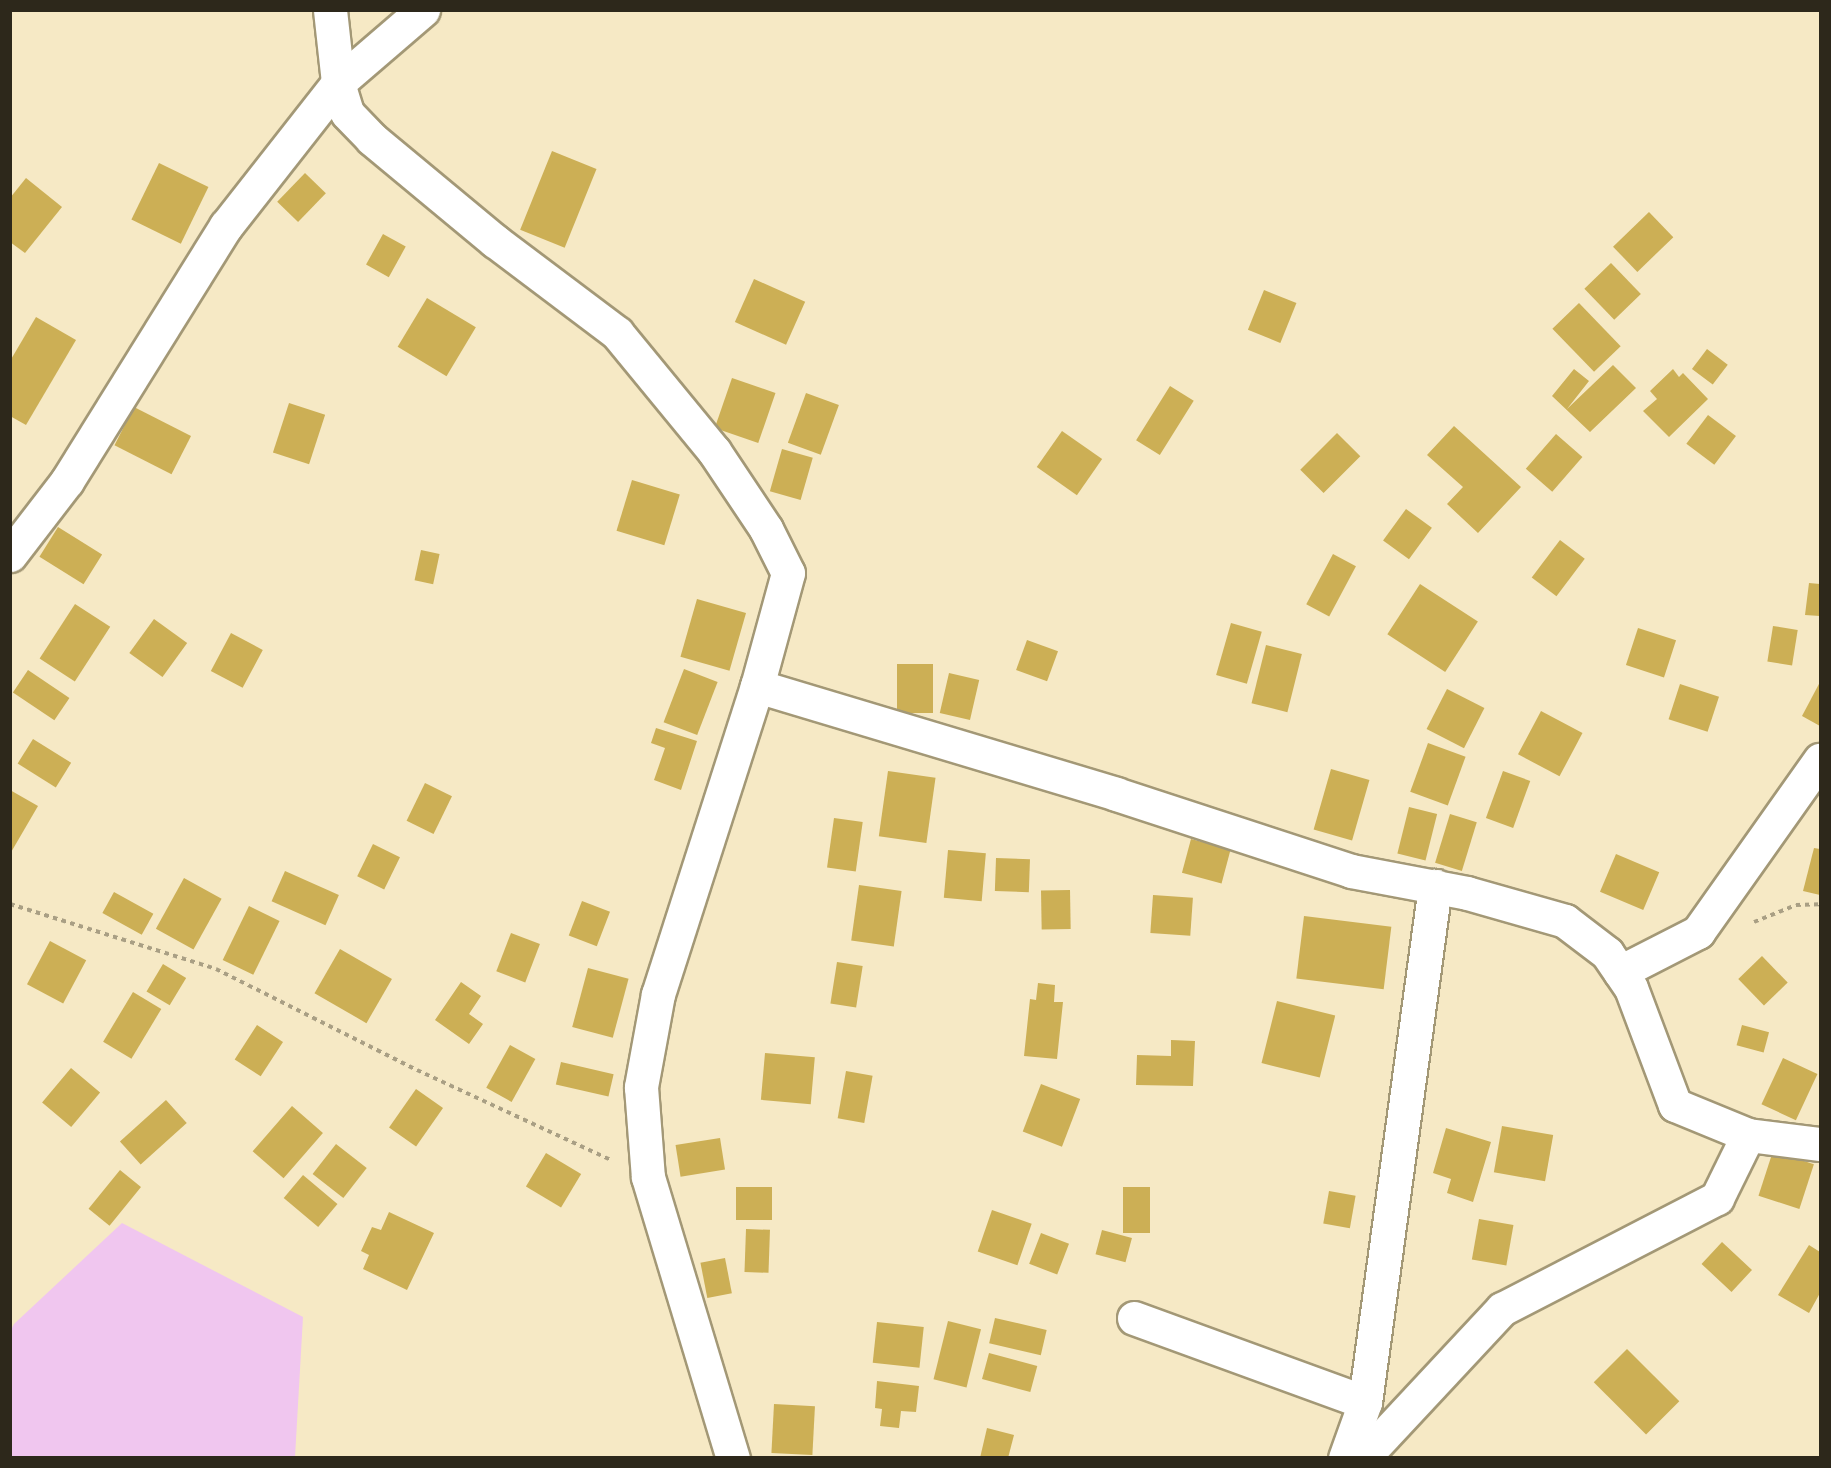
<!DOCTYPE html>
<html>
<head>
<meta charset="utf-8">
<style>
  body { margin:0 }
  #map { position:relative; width:1831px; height:1468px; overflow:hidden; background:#f6e9c5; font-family:"PT Sans",sans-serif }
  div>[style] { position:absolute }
  .green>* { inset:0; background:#f0c6ef }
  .building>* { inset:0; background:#ccaf55; transform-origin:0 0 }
  .path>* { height:4px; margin-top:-2px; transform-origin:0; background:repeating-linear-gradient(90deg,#a99f84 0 4.5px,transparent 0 9px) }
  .roads { filter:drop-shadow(2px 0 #a39876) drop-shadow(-2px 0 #a39876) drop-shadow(0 2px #a39876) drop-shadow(0 -2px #a39876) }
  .minor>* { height:33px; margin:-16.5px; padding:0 16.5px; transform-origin:16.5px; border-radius:16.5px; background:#fff }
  span { translate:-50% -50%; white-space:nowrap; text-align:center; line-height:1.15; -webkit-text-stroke:6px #f6e9c5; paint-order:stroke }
  .frame { position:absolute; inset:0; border:12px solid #2d281b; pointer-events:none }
</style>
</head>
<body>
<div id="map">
  <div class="green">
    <i style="clip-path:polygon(122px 1223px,303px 1317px,295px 1457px,11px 1457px,10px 1332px,14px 1324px)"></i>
  </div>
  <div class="building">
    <i style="left:552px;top:151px;width:48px;height:85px;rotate:22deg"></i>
    <i style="left:159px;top:163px;width:55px;height:63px;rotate:26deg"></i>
    <i style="left:305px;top:173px;width:29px;height:40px;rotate:44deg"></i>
    <i style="clip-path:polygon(26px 178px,62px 207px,25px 253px,10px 242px,10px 198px)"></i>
    <i style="left:1649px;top:212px;width:35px;height:50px;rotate:46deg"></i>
    <i style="left:383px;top:234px;width:26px;height:35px;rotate:29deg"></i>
    <i style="left:1611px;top:263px;width:43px;height:37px;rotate:46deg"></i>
    <i style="left:754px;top:279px;width:56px;height:47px;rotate:24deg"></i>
    <i style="left:1264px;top:290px;width:35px;height:43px;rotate:22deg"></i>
    <i style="left:427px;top:298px;width:57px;height:57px;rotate:31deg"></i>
    <i style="left:1579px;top:303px;width:60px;height:37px;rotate:46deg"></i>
    <i style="clip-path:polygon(36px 317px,76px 340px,26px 425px,10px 416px,10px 361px)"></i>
    <i style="left:1707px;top:349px;width:26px;height:25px;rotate:37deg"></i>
    <i style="clip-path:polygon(1613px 365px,1636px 388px,1590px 432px,1552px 396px,1574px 369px,1589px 381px,1567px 409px)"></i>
    <i style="clip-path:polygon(1673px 369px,1679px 377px,1683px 373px,1708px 399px,1669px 437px,1643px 411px,1657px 399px,1650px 391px)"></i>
    <i style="left:732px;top:378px;width:46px;height:53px;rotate:19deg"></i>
    <i style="left:1170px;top:386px;width:28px;height:64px;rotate:32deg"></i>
    <i style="left:806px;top:393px;width:35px;height:53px;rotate:20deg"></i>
    <i style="left:289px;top:403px;width:38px;height:52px;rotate:18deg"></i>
    <i style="left:134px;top:407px;width:64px;height:43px;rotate:27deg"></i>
    <i style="left:1708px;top:415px;width:35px;height:36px;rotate:37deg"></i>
    <i style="clip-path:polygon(1454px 426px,1521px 487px,1478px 533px,1447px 504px,1463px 487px,1427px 455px)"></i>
    <i style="left:1062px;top:431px;width:49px;height:44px;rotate:35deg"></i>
    <i style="left:1337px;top:433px;width:33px;height:52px;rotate:45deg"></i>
    <i style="left:1556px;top:434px;width:35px;height:46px;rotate:41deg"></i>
    <i style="left:782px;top:449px;width:32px;height:44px;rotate:16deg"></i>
    <i style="left:632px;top:480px;width:50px;height:53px;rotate:17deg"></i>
    <i style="left:1406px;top:509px;width:32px;height:39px;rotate:36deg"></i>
    <i style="left:58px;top:527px;width:52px;height:35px;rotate:32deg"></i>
    <i style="left:1560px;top:540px;width:31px;height:47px;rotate:37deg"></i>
    <i style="left:421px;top:550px;width:19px;height:31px;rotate:12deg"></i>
    <i style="left:1333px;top:554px;width:26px;height:57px;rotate:28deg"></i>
    <i style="clip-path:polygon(1809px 583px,1820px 584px,1820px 616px,1805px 615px)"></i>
    <i style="left:1420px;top:584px;width:69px;height:60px;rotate:33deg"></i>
    <i style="left:697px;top:599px;width:51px;height:60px;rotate:16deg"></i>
    <i style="left:75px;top:604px;width:42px;height:65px;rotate:33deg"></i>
    <i style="left:154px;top:619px;width:41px;height:42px;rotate:36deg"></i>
    <i style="left:1231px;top:623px;width:32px;height:54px;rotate:16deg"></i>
    <i style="left:1773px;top:626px;width:25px;height:36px;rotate:9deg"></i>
    <i style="left:1638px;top:628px;width:40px;height:39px;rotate:18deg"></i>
    <i style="left:231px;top:633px;width:36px;height:43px;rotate:28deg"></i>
    <i style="left:1027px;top:640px;width:33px;height:32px;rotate:20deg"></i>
    <i style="left:1266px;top:645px;width:37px;height:60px;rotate:14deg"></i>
    <i style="left:897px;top:664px;width:36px;height:49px"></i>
    <i style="left:684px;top:669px;width:36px;height:57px;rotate:21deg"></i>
    <i style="left:28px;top:670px;width:50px;height:27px;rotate:34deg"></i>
    <i style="left:949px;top:673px;width:31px;height:41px;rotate:13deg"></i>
    <i style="clip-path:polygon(1820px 682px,1820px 726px,1802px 716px)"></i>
    <i style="left:1680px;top:684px;width:41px;height:37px;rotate:18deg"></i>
    <i style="left:1447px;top:689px;width:42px;height:45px;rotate:27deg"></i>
    <i style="left:1541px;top:711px;width:47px;height:49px;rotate:28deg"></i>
    <i style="clip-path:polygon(656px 728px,697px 741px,681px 790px,654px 780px,665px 748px,651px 743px)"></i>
    <i style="left:33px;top:739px;width:45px;height:29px;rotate:32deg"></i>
    <i style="left:1428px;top:743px;width:40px;height:52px;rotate:20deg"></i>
    <i style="left:1331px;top:769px;width:40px;height:63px;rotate:16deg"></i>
    <i style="left:888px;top:771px;width:48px;height:66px;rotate:8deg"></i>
    <i style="left:1503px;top:771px;width:29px;height:50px;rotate:20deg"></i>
    <i style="left:425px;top:783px;width:30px;height:42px;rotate:26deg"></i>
    <i style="clip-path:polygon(10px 790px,38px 806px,10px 854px)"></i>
    <i style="left:1409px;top:807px;width:29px;height:48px;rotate:14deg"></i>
    <i style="left:1450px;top:814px;width:28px;height:51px;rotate:17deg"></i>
    <i style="left:834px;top:818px;width:29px;height:50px;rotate:8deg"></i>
    <i style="left:1191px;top:839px;width:41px;height:35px;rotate:15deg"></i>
    <i style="left:373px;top:844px;width:30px;height:36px;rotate:26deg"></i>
    <i style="clip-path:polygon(1814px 848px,1820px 849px,1820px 895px,1803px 891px)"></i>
    <i style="left:948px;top:850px;width:38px;height:48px;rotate:5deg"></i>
    <i style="left:1616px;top:854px;width:47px;height:41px;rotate:23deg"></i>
    <i style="left:996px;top:858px;width:34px;height:33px;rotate:2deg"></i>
    <i style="left:285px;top:871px;width:59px;height:33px;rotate:24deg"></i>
    <i style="left:184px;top:878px;width:43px;height:58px;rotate:29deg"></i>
    <i style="left:859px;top:885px;width:43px;height:56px;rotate:8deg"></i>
    <i style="left:1070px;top:890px;width:39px;height:29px;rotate:89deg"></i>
    <i style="left:114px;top:892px;width:45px;height:24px;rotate:29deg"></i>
    <i style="left:1153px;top:895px;width:40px;height:38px;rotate:4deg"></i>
    <i style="left:582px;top:901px;width:30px;height:37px;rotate:21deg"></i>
    <i style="left:249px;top:906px;width:34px;height:60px;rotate:26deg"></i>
    <i style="left:1304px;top:916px;width:88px;height:63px;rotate:7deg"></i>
    <i style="left:511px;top:933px;width:31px;height:41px;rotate:21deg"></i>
    <i style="left:50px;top:941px;width:41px;height:49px;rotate:28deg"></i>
    <i style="left:340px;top:949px;width:60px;height:51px;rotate:30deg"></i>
    <i style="left:1762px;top:956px;width:37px;height:33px;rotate:46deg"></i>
    <i style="left:837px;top:962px;width:26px;height:42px;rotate:9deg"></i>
    <i style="left:163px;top:964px;width:27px;height:32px;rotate:31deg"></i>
    <i style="left:588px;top:968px;width:42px;height:61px;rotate:15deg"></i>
    <i style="clip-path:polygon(461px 982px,481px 996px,469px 1014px,483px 1024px,469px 1044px,435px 1020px)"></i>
    <i style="clip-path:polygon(1038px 983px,1055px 985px,1054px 1002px,1063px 1002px,1057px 1059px,1024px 1056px,1030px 999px,1036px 1000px)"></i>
    <i style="left:133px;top:992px;width:33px;height:58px;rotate:31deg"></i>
    <i style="left:1277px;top:1001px;width:60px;height:64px;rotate:14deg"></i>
    <i style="left:257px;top:1025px;width:31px;height:41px;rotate:33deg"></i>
    <i style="left:1742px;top:1025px;width:28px;height:21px;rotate:15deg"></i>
    <i style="clip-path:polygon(1171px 1040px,1195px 1041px,1193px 1086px,1136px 1085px,1137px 1055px,1171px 1056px)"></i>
    <i style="left:510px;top:1045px;width:29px;height:49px;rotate:29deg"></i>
    <i style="left:765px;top:1053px;width:50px;height:47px;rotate:5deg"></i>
    <i style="left:1783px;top:1058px;width:38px;height:51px;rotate:25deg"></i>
    <i style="left:561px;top:1062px;width:54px;height:23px;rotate:13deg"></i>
    <i style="left:71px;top:1068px;width:38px;height:45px;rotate:40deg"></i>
    <i style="left:846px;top:1071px;width:27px;height:48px;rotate:10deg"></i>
    <i style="left:1041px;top:1084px;width:42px;height:51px;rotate:21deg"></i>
    <i style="left:416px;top:1089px;width:33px;height:47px;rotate:35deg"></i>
    <i style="left:166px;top:1100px;width:31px;height:62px;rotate:48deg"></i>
    <i style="left:292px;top:1106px;width:41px;height:60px;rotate:41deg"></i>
    <i style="left:1502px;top:1126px;width:52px;height:47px;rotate:10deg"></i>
    <i style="clip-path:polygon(1446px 1128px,1491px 1142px,1473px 1202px,1447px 1193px,1451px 1179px,1433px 1173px)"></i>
    <i style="left:720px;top:1138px;width:32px;height:45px;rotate:81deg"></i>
    <i style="left:336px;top:1144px;width:39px;height:38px;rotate:38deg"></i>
    <i style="left:1773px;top:1151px;width:43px;height:47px;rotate:18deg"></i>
    <i style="left:546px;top:1153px;width:41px;height:39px;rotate:31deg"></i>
    <i style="left:120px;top:1170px;width:27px;height:50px;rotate:39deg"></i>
    <i style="left:303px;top:1175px;width:45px;height:30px;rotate:40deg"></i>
    <i style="left:736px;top:1187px;width:36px;height:33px"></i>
    <i style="left:1123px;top:1187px;width:27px;height:46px"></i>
    <i style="left:1329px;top:1191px;width:27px;height:33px;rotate:10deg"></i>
    <i style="left:992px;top:1210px;width:42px;height:44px;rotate:19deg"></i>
    <i style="clip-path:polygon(389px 1212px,434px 1233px,407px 1290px,363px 1269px,369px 1255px,361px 1251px,372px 1227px,381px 1230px)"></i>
    <i style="left:1479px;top:1219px;width:35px;height:41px;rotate:10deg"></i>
    <i style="left:746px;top:1229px;width:24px;height:43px;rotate:2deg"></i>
    <i style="left:1102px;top:1230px;width:31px;height:25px;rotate:15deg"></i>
    <i style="left:1041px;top:1233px;width:30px;height:33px;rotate:21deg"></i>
    <i style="left:1722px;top:1242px;width:41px;height:30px;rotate:43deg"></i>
    <i style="clip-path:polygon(1809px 1245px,1820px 1252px,1820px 1293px,1809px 1313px,1778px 1295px)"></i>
    <i style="left:725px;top:1258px;width:36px;height:25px;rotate:79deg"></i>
    <i style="left:995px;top:1318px;width:53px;height:26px;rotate:13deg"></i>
    <i style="left:948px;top:1321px;width:34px;height:60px;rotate:14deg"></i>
    <i style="left:877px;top:1322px;width:47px;height:41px;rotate:6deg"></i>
    <i style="left:1627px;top:1349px;width:74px;height:47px;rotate:45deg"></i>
    <i style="left:989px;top:1353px;width:50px;height:27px;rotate:15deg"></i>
    <i style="clip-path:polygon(877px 1381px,919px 1386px,916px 1412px,901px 1411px,899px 1428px,880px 1426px,882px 1409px,875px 1408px)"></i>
    <i style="left:774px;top:1404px;width:41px;height:49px;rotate:3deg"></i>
    <i style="clip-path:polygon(987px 1428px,1014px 1435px,1008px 1458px,980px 1458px)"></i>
  </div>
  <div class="path">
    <i style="left:10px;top:904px;width:216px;rotate:17.5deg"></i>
    <i style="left:216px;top:969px;width:225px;rotate:26.7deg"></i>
    <i style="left:417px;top:1070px;width:212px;rotate:24.9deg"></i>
    <i style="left:1754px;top:922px;width:45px;rotate:-22deg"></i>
    <i style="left:1796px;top:905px;width:24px;rotate:-2deg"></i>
  </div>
  <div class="roads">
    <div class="minor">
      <i style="left:330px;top:10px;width:73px;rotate:83.7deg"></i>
      <i style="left:338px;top:83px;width:31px;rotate:73deg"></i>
      <i style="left:347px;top:113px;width:36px;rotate:46deg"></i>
      <i style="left:372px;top:139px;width:160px;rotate:39.7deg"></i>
      <i style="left:495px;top:241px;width:153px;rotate:37deg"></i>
      <i style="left:617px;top:333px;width:153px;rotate:50.6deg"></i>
      <i style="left:714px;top:451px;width:94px;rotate:56.3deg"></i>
      <i style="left:766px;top:529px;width:49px;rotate:63.4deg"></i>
      <i style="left:788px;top:573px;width:117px;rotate:105.3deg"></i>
      <i style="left:757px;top:686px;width:324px;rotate:107.8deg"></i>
      <i style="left:658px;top:994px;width:95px;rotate:100.4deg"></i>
      <i style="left:641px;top:1087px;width:90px;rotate:85.6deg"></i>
      <i style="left:648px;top:1177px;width:294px;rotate:73.2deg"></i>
      <i style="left:10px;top:555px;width:93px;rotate:-52.4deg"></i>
      <i style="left:67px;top:481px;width:301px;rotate:-58.1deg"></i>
      <i style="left:226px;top:226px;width:182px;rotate:-51.9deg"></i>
      <i style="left:338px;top:83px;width:112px;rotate:-40.7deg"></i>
      <i style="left:757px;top:686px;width:375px;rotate:16.7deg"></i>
      <i style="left:1116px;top:794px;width:247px;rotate:18.1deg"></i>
      <i style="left:1351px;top:871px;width:118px;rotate:10.7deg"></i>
      <i style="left:1467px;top:893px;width:102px;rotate:15.9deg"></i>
      <i style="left:1565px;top:921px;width:53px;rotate:37.3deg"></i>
      <i style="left:1607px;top:953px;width:42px;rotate:55.6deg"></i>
      <i style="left:1631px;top:988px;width:125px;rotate:69.4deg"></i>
      <i style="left:1675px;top:1105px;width:79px;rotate:22.3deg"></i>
      <i style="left:1748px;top:1135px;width:73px;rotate:7.1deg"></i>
      <i style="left:1620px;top:972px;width:88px;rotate:-27.1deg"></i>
      <i style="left:1698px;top:932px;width:211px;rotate:-54.7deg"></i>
      <i style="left:1134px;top:1318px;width:246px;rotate:20deg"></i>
      <i style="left:1345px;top:1458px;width:59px;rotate:-70.3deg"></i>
      <i style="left:1365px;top:1402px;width:521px;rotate:-82.27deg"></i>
      <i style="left:1363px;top:1458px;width:204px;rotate:-47deg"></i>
      <i style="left:1502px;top:1309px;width:242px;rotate:-27.3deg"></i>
      <i style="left:1717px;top:1198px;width:70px;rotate:-63.8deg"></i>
    </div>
  </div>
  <div class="frame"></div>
</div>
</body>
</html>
